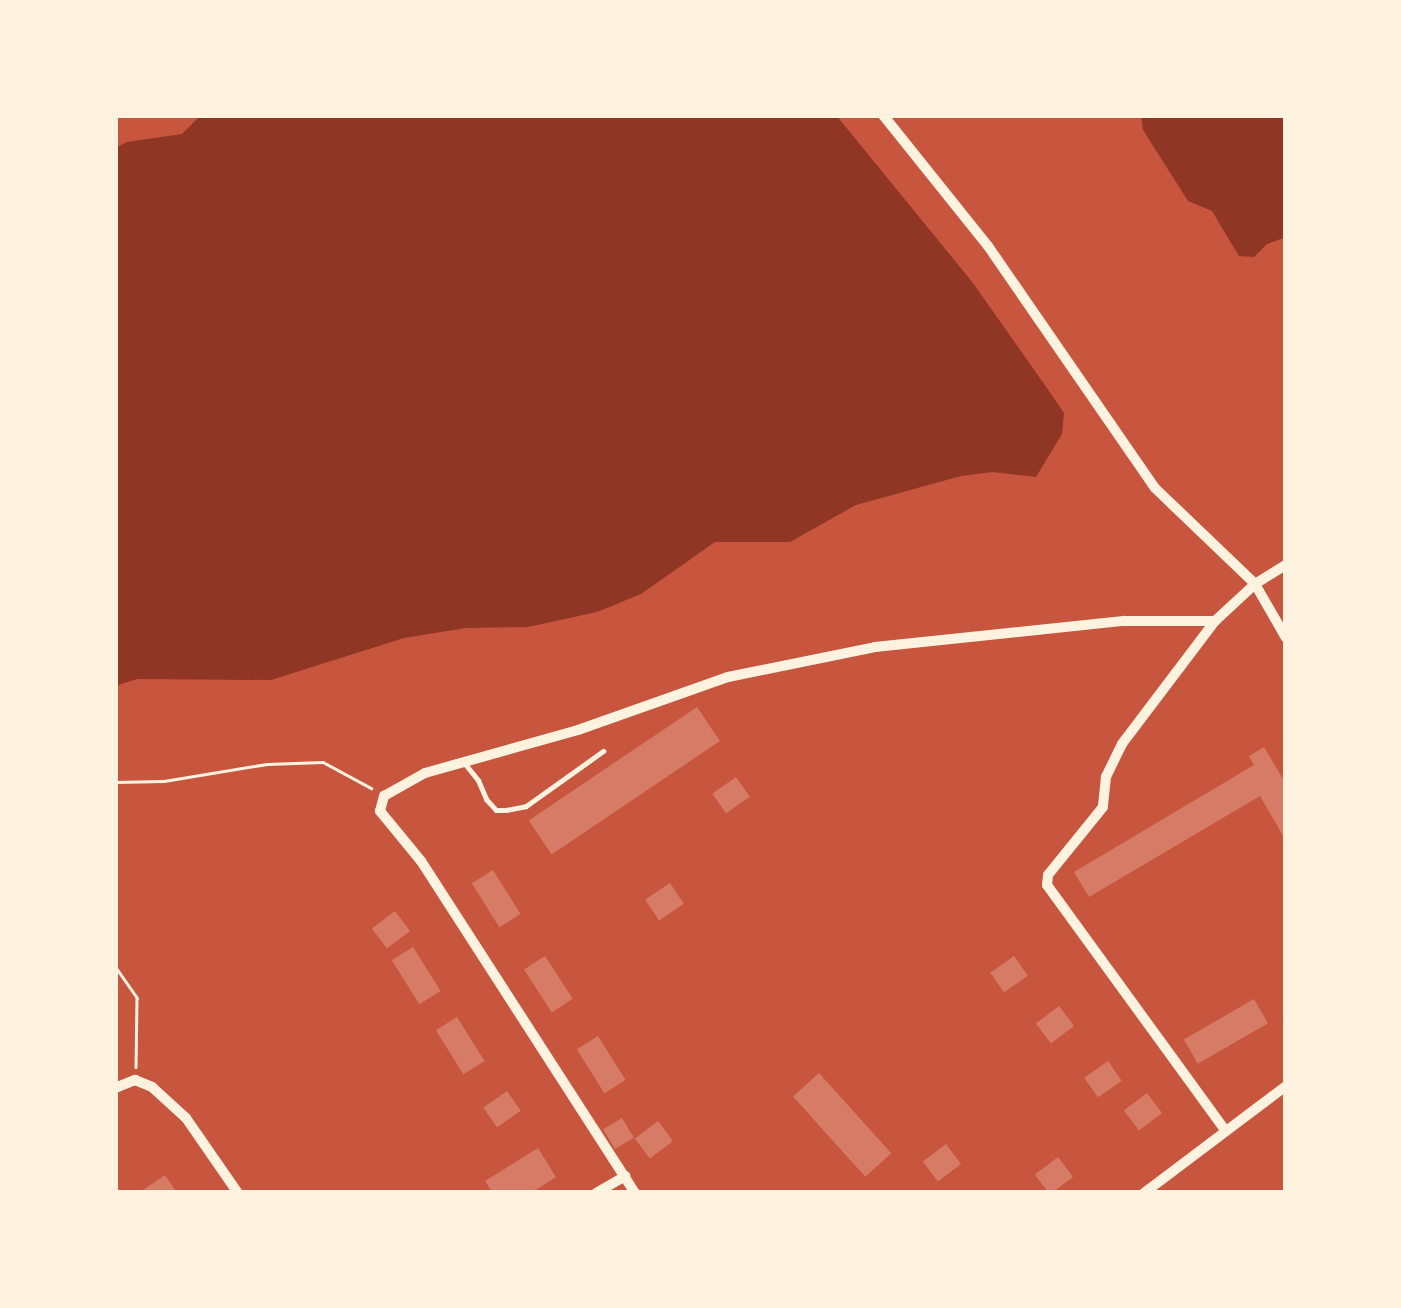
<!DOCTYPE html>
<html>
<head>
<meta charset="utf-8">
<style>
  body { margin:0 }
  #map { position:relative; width:1401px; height:1308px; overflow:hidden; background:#c8553d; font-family:"Open Sans",sans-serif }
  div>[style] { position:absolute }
  .water>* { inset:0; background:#8f3625 }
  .building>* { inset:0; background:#d67c66; transform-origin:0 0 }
  .path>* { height:2.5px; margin:-1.25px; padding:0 1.25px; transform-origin:1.25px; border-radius:1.25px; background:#fff3e0 }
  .service>* { height:5px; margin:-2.5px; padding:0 2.5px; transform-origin:2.5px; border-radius:2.5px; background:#fff3e0 }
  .minor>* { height:10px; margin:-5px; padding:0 5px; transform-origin:5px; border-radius:5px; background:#fff3e0 }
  span { translate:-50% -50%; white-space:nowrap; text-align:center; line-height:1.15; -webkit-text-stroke:9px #fff3e0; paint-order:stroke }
  .frame { position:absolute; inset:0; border:118px solid #fff3e0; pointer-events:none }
</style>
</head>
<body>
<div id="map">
  <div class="water">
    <i style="clip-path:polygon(201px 115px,836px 115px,973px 283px,1049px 391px,1064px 413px,1062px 434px,1036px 477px,993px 472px,961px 476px,856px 505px,790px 542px,715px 542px,641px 594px,597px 612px,528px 627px,466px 628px,404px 638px,271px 680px,137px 679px,115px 686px,115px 148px,127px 142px,182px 134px)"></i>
    <i style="clip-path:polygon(1141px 115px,1286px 115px,1286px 237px,1267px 244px,1254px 257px,1239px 256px,1212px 211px,1188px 201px,1143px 130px)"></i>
  </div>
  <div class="building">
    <i style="left:697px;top:707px;width:41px;height:203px;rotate:56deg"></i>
    <i style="clip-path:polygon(1264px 747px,1286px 784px,1286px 841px,1260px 796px,1089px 897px,1074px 872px,1254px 765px,1249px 756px)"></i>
    <i style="left:736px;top:777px;width:24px;height:29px;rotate:55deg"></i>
    <i style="left:493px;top:870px;width:52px;height:25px;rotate:58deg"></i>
    <i style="left:670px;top:883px;width:25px;height:30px;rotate:56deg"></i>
    <i style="left:395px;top:911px;width:25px;height:29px;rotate:53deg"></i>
    <i style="left:413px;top:947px;width:52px;height:25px;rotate:58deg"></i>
    <i style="left:545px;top:956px;width:51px;height:25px;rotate:57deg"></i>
    <i style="left:1014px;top:956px;width:24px;height:29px;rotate:55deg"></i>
    <i style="left:1254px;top:999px;width:28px;height:81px;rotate:60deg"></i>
    <i style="left:1059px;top:1006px;width:25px;height:29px;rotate:53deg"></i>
    <i style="left:457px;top:1017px;width:52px;height:25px;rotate:58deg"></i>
    <i style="left:598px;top:1036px;width:52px;height:25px;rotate:58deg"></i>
    <i style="left:1108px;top:1061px;width:24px;height:29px;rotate:55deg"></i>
    <i style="left:819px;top:1073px;width:108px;height:35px;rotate:48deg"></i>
    <i style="left:507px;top:1091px;width:24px;height:29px;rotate:55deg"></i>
    <i style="left:1147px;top:1093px;width:25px;height:29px;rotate:53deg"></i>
    <i style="left:622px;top:1118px;width:23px;height:22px;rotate:59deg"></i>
    <i style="left:658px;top:1121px;width:25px;height:29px;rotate:53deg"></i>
    <i style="left:946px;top:1144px;width:25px;height:29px;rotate:53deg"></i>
    <i style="clip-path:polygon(538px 1148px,556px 1177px,531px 1193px,493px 1193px,485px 1181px)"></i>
    <i style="left:1058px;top:1157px;width:25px;height:29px;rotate:53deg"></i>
    <i style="clip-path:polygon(165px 1175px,177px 1193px,145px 1193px,143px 1190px)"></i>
  </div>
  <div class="path">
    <i style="left:115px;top:782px;width:49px;rotate:-1.2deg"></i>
    <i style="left:164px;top:781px;width:104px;rotate:-9.4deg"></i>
    <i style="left:267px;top:764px;width:56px;rotate:-2deg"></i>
    <i style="left:323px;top:762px;width:55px;rotate:28.4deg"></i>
    <i style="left:115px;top:966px;width:39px;rotate:55deg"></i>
    <i style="left:137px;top:998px;width:69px;rotate:90.8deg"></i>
  </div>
  <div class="service">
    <i style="left:465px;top:764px;width:21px;rotate:51deg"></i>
    <i style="left:478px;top:780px;width:21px;rotate:67deg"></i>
    <i style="left:486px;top:799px;width:15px;rotate:48deg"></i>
    <i style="left:496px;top:810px;width:10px"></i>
    <i style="left:506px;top:810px;width:20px;rotate:-11deg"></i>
    <i style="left:526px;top:806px;width:95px;rotate:-35.5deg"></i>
  </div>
  <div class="minor">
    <i style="left:883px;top:115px;width:168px;rotate:51.3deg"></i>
    <i style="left:988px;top:246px;width:294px;rotate:55.4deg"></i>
    <i style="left:1155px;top:488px;width:139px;rotate:43.8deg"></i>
    <i style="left:1255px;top:584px;width:62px;rotate:60.1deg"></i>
    <i style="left:1215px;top:621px;width:154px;rotate:127.1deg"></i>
    <i style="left:1122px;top:744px;width:37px;rotate:116deg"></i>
    <i style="left:1106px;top:777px;width:30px;rotate:96deg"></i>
    <i style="left:1103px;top:807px;width:87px;rotate:129deg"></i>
    <i style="left:1048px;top:875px;width:10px;rotate:96deg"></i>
    <i style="left:1047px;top:885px;width:303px;rotate:54deg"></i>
    <i style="left:115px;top:1088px;width:22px;rotate:-22deg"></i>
    <i style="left:135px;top:1080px;width:18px;rotate:22deg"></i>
    <i style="left:152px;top:1087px;width:46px;rotate:42.4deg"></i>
    <i style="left:186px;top:1118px;width:91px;rotate:55.3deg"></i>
    <i style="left:596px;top:1193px;width:34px;rotate:-30deg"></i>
    <i style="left:635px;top:1193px;width:395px;rotate:-122.8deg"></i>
    <i style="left:421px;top:861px;width:65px;rotate:-129.4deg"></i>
    <i style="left:380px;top:811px;width:16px;rotate:-75deg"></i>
    <i style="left:384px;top:796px;width:47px;rotate:-29.3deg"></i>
    <i style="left:425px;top:773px;width:159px;rotate:-15.7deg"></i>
    <i style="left:578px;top:730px;width:159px;rotate:-19.5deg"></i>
    <i style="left:728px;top:677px;width:150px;rotate:-11.5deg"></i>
    <i style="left:875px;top:647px;width:250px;rotate:-6deg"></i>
    <i style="left:1124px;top:621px;width:91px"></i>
    <i style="left:1215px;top:621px;width:54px;rotate:-42.8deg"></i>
    <i style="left:1255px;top:584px;width:36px;rotate:-32deg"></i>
    <i style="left:1144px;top:1193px;width:178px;rotate:-37deg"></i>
  </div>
  <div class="frame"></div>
</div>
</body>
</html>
